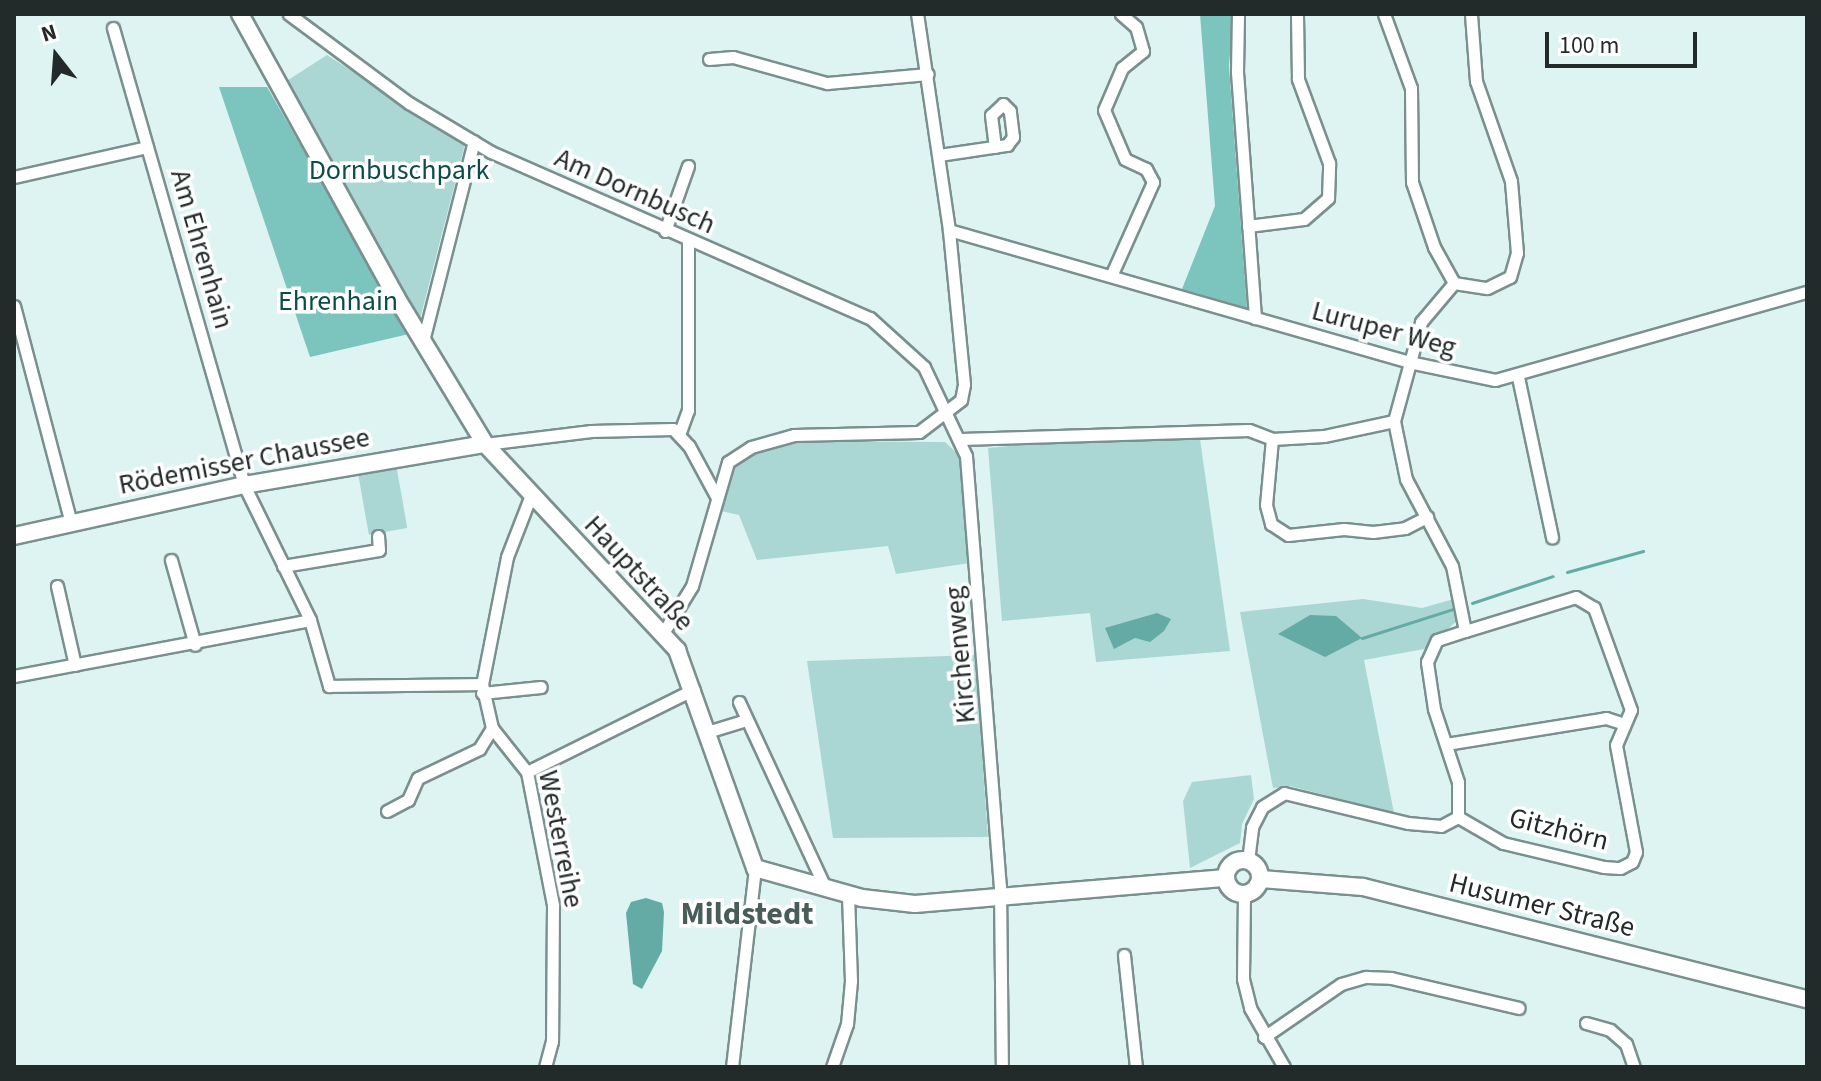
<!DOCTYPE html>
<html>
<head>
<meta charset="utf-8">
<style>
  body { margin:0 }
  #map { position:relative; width:1821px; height:1081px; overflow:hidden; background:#ddf4f2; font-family:"Source Sans 3",sans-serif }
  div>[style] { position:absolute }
  .green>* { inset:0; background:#aad7d3; transform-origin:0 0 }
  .forest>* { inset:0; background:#7cc4be }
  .water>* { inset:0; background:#64aba6 }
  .stream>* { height:3px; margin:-1.5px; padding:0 1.5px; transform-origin:1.5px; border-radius:1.5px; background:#64aba6 }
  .roads { filter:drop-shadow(2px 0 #7a908e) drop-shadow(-2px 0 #7a908e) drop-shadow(0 2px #7a908e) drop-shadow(0 -2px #7a908e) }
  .street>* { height:11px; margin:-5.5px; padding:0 5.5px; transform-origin:5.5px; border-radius:5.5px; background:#fff }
  .secondary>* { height:16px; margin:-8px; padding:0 8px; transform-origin:8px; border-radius:8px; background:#fff }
  .secondary>.ring { margin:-8px; padding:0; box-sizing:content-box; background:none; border:16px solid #fff; border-radius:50% }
  span { translate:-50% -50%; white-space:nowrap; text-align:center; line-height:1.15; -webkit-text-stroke:7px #fff; paint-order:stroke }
  .park-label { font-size:28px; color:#0c4d4a }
  .street-label { font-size:28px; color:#222b2a }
  .quarter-label { font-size:32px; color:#485c5a; font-weight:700 }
  .frame { position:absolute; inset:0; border:16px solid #222b2a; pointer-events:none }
  .north { position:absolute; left:16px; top:16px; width:80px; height:80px; -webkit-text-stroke:6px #fff; paint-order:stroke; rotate:343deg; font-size:22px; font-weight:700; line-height:32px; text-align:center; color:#222b2a }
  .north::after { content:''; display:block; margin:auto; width:28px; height:36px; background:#222b2a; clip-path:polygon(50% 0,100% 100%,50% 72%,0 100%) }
  .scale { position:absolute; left:1545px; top:32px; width:152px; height:36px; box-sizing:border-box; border:4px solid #222b2a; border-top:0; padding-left:10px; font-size:24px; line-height:28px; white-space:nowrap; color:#222b2a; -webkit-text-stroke:6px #fff; paint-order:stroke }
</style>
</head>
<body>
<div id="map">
  <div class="green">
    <i style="clip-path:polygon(327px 55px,465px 144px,420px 319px,282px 84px)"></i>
    <i style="clip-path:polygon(1200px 439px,1230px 651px,1096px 662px,1090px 613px,1002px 621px,988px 448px,1075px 440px)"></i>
    <i style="clip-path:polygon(779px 441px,945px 442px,959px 455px,970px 563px,896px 574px,888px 546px,757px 560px,739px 515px,721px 511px,723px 478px,735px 460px)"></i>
    <i style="left:396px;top:464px;width:65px;height:39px;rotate:80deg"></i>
    <i style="clip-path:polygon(1363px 599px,1422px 608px,1454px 599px,1457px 621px,1424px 649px,1364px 660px,1394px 813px,1290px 786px,1273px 788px,1240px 612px)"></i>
    <i style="clip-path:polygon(975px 655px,988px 837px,833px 838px,807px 661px)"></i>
    <i style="clip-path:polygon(1251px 775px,1254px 799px,1242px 824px,1240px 843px,1190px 868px,1183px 801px,1192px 782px)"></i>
  </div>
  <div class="forest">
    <i style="clip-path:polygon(1200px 14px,1233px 14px,1229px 66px,1247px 308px,1182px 289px,1215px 206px)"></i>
    <i style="clip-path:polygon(219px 87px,267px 87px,409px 334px,310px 357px)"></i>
  </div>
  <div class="water">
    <i style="clip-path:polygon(1157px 613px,1171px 619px,1164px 631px,1150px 642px,1135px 638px,1114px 649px,1105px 628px)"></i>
    <i style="clip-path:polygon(1310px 615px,1336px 616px,1362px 638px,1325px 657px,1278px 634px)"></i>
    <i style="clip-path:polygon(646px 898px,662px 903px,664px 912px,662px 951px,642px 989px,633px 984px,626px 913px,631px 902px)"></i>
  </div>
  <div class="stream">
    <i style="left:1567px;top:572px;width:79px;rotate:-15.4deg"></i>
    <i style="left:1472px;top:603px;width:85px;rotate:-18.4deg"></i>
    <i style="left:1362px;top:638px;width:96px;rotate:-17.7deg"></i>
  </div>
  <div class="roads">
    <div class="street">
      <i style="left:289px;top:14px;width:149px;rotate:36.6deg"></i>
      <i style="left:409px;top:103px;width:96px;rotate:30.9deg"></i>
      <i style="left:491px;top:152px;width:414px;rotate:23.7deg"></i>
      <i style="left:870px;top:318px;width:73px;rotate:42.2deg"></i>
      <i style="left:924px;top:367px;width:98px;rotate:64.7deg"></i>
      <i style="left:966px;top:456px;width:431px;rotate:85.5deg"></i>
      <i style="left:1000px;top:886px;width:181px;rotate:89.4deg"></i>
      <i style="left:1238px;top:14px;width:58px;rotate:91deg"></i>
      <i style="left:1237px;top:72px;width:247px;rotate:85.8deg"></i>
      <i style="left:1384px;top:14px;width:79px;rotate:70deg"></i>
      <i style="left:1411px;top:88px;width:94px;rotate:89.4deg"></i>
      <i style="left:1412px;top:182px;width:69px;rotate:71.3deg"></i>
      <i style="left:1434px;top:247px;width:41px;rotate:60.9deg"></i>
      <i style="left:1454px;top:283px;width:33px;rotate:9deg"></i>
      <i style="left:1487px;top:288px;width:25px;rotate:-26deg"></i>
      <i style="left:1510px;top:277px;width:25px;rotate:-74deg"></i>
      <i style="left:1517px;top:253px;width:72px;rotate:-94.8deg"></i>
      <i style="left:1511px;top:181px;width:106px;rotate:-109.3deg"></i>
      <i style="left:1476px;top:81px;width:67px;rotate:-94.3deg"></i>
      <i style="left:113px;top:28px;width:475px;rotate:74deg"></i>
      <i style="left:244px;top:485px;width:150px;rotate:63.9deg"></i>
      <i style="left:310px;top:620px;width:69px;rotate:73.9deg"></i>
      <i style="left:329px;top:686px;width:153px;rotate:-0.7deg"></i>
      <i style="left:709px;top:59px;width:24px;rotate:-5deg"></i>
      <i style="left:733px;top:57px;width:98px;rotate:15.5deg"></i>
      <i style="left:827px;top:83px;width:101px;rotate:-5.1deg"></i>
      <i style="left:939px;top:155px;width:69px;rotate:-8.4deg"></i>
      <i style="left:1007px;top:145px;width:10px;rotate:-53deg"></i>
      <i style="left:1013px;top:137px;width:26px;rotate:-97deg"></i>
      <i style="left:1010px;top:111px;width:10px;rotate:-135deg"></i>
      <i style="left:1003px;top:104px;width:16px;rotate:137deg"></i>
      <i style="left:991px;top:115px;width:32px;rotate:83deg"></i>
      <i style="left:14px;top:177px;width:136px;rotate:-12.7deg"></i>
      <i style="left:1248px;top:226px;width:56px;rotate:-7.1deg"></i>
      <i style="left:1304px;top:219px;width:32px;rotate:-41deg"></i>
      <i style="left:1328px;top:198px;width:35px;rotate:-88deg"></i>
      <i style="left:1329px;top:163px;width:90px;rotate:-110.3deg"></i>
      <i style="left:1298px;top:79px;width:65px;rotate:-90.9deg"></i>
      <i style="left:949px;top:230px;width:479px;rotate:16deg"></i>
      <i style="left:1409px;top:362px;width:88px;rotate:11.8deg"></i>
      <i style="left:1495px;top:380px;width:324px;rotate:-15.8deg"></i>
      <i style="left:665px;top:231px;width:69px;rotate:-70.5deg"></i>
      <i style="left:1111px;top:276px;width:103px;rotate:-65.9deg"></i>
      <i style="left:1153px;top:182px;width:15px;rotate:-118deg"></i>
      <i style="left:1146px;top:169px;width:23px;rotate:-155deg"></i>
      <i style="left:1125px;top:159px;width:53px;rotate:-113.2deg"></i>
      <i style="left:1104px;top:110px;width:46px;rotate:-66.8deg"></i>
      <i style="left:1122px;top:68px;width:27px;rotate:-39deg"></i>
      <i style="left:1143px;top:51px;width:25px;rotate:-106deg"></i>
      <i style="left:1136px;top:27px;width:20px;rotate:-139deg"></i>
      <i style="left:14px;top:306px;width:224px;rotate:75.3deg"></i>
      <i style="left:423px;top:341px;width:206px;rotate:-75.7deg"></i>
      <i style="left:1518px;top:377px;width:164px;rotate:78deg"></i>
      <i style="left:1394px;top:421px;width:72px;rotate:167.9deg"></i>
      <i style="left:1324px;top:436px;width:52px;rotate:176.7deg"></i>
      <i style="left:1272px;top:439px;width:66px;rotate:95.2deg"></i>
      <i style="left:1266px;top:505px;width:20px;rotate:75deg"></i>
      <i style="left:1271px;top:524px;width:20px;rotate:33deg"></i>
      <i style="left:1288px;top:535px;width:56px;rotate:-6.1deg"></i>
      <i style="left:1344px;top:529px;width:29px;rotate:6deg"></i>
      <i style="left:1373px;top:532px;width:32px;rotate:-7deg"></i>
      <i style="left:1405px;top:528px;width:25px;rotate:-27deg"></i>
      <i style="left:680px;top:432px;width:23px;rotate:-70deg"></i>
      <i style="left:688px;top:410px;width:169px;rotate:-90deg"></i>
      <i style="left:961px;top:439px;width:288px;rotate:-1.8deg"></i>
      <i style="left:1249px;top:430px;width:25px;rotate:21deg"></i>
      <i style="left:485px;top:444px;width:107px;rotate:-7deg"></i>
      <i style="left:591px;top:431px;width:82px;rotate:-1.4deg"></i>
      <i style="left:673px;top:429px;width:23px;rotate:47deg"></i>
      <i style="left:689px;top:446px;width:57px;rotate:61.6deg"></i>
      <i style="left:531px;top:495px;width:66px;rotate:111.2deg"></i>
      <i style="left:507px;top:557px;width:129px;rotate:101.1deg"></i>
      <i style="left:482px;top:684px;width:45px;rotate:77.2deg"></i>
      <i style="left:492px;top:728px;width:56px;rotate:51.5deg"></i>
      <i style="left:527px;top:772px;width:136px;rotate:78.9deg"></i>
      <i style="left:553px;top:905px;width:136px;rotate:90.4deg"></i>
      <i style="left:552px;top:1041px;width:27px;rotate:105deg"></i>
      <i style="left:171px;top:560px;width:88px;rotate:74.2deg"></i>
      <i style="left:283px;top:566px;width:97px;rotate:-9.5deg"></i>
      <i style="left:379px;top:550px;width:14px;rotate:-94deg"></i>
      <i style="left:57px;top:586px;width:81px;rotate:77.2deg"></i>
      <i style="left:663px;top:633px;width:55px;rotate:-58.3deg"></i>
      <i style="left:692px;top:586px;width:129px;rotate:-73.8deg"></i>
      <i style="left:728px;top:462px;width:27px;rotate:-33deg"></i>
      <i style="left:751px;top:447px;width:45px;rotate:-15.6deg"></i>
      <i style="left:794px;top:435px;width:125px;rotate:-1.4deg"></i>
      <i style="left:919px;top:432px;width:53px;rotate:-37.3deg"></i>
      <i style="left:961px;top:400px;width:16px;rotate:-79deg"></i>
      <i style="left:964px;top:384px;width:155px;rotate:-95.6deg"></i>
      <i style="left:949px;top:230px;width:218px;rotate:-98.4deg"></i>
      <i style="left:14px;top:676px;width:301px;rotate:-10.7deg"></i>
      <i style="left:482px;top:693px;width:59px;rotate:-5.8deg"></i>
      <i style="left:739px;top:702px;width:206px;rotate:65.1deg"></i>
      <i style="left:707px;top:732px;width:41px;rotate:-17.1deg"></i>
      <i style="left:1446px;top:744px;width:162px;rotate:-9.2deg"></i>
      <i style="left:1606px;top:718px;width:19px;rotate:18deg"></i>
      <i style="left:527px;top:772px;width:186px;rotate:-26.4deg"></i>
      <i style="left:387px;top:811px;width:24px;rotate:-28deg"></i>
      <i style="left:408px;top:800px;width:24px;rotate:-66deg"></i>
      <i style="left:418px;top:778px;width:68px;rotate:-25.4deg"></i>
      <i style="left:479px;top:749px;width:25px;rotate:-58deg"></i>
      <i style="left:1458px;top:817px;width:52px;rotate:30deg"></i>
      <i style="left:1503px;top:843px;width:104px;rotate:13.4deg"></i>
      <i style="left:1604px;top:867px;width:16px;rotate:4deg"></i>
      <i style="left:1620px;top:868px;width:13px;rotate:-27deg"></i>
      <i style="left:1632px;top:862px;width:11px;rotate:-68deg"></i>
      <i style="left:1636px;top:852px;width:109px;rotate:-100.6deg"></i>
      <i style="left:1616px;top:745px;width:38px;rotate:-67deg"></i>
      <i style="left:1631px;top:710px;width:109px;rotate:-109.9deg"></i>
      <i style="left:1594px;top:608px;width:21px;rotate:-149deg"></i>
      <i style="left:1576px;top:597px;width:116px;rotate:163deg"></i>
      <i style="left:1248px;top:861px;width:34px;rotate:-83deg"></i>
      <i style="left:1252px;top:827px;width:22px;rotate:-63deg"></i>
      <i style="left:1262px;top:807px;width:26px;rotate:-32deg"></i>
      <i style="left:1284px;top:793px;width:128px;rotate:13.6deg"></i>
      <i style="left:1408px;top:823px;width:33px;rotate:5deg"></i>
      <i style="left:1441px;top:826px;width:19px;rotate:-28deg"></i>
      <i style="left:1458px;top:817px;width:35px;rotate:-90deg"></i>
      <i style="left:1458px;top:782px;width:77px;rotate:-108.2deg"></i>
      <i style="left:1434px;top:709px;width:48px;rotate:-98.5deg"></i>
      <i style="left:1427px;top:662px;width:24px;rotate:-66deg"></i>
      <i style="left:1437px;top:640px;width:29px;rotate:-18deg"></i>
      <i style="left:1465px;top:631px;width:66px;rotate:-101.3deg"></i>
      <i style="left:1452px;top:566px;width:98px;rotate:-117.9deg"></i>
      <i style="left:1406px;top:479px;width:59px;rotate:-101.7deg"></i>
      <i style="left:1394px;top:421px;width:103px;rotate:-74.7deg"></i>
      <i style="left:1421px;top:322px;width:51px;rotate:-49.8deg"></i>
      <i style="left:1244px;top:895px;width:84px;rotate:90.7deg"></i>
      <i style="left:1243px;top:979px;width:30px;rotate:76deg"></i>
      <i style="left:1250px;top:1008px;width:68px;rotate:60deg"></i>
      <i style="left:1124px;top:955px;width:113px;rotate:83.9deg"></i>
      <i style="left:1586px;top:1023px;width:25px;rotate:16deg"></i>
      <i style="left:1610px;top:1030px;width:21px;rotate:41deg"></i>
      <i style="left:1626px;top:1044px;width:24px;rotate:71deg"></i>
      <i style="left:1264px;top:1037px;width:93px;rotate:-34.5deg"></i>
      <i style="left:1341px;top:984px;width:26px;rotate:-16deg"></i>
      <i style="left:1366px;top:977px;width:25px;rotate:2deg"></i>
      <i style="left:1391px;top:978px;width:131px;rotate:13.2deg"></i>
      <i style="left:732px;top:1067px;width:200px;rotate:-83.4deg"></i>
      <i style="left:832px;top:1067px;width:46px;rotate:-70.8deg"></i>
      <i style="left:847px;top:1024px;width:43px;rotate:-84.7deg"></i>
      <i style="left:851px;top:981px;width:87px;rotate:-92deg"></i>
    </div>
    <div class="secondary">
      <i style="left:240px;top:14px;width:323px;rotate:61.1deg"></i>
      <i style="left:396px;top:297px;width:172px;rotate:58.8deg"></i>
      <i style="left:485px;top:444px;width:282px;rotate:47deg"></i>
      <i style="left:677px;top:650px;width:232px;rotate:70.3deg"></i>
      <i style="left:755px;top:868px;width:111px;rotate:15.7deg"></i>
      <i style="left:862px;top:898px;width:53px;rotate:6.5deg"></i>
      <i style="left:915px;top:904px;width:312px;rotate:-4.8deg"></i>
      <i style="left:14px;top:536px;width:236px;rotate:-12.5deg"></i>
      <i style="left:244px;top:485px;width:244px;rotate:-9.7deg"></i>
      <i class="ring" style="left:1226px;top:860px;width:18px;height:18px"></i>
      <i style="left:1261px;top:879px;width:102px;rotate:4.5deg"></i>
      <i style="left:1363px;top:887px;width:458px;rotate:14.2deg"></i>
    </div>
  </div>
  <div class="park-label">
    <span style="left:399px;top:170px">Dornbuschpark</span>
    <span style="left:338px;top:301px">Ehrenhain</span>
  </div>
  <div class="street-label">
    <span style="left:635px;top:191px;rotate:24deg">Am Dornbusch</span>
    <span style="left:202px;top:249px;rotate:74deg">Am Ehrenhain</span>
    <span style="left:1384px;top:329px;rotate:15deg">Luruper Weg</span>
    <span style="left:244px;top:461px;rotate:-11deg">Rödemisser Chaussee</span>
    <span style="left:639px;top:573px;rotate:47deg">Hauptstraße</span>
    <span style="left:960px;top:655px;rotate:-95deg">Kirchenweg</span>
    <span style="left:1559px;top:829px;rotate:14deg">Gitzhörn</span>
    <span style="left:561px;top:839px;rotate:79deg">Westerreihe</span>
    <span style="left:1542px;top:905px;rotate:14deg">Husumer Straße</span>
  </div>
  <div class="quarter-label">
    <span style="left:747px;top:914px">Mildstedt</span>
  </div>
  <div class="frame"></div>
  <div class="north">N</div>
  <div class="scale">100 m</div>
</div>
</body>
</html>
